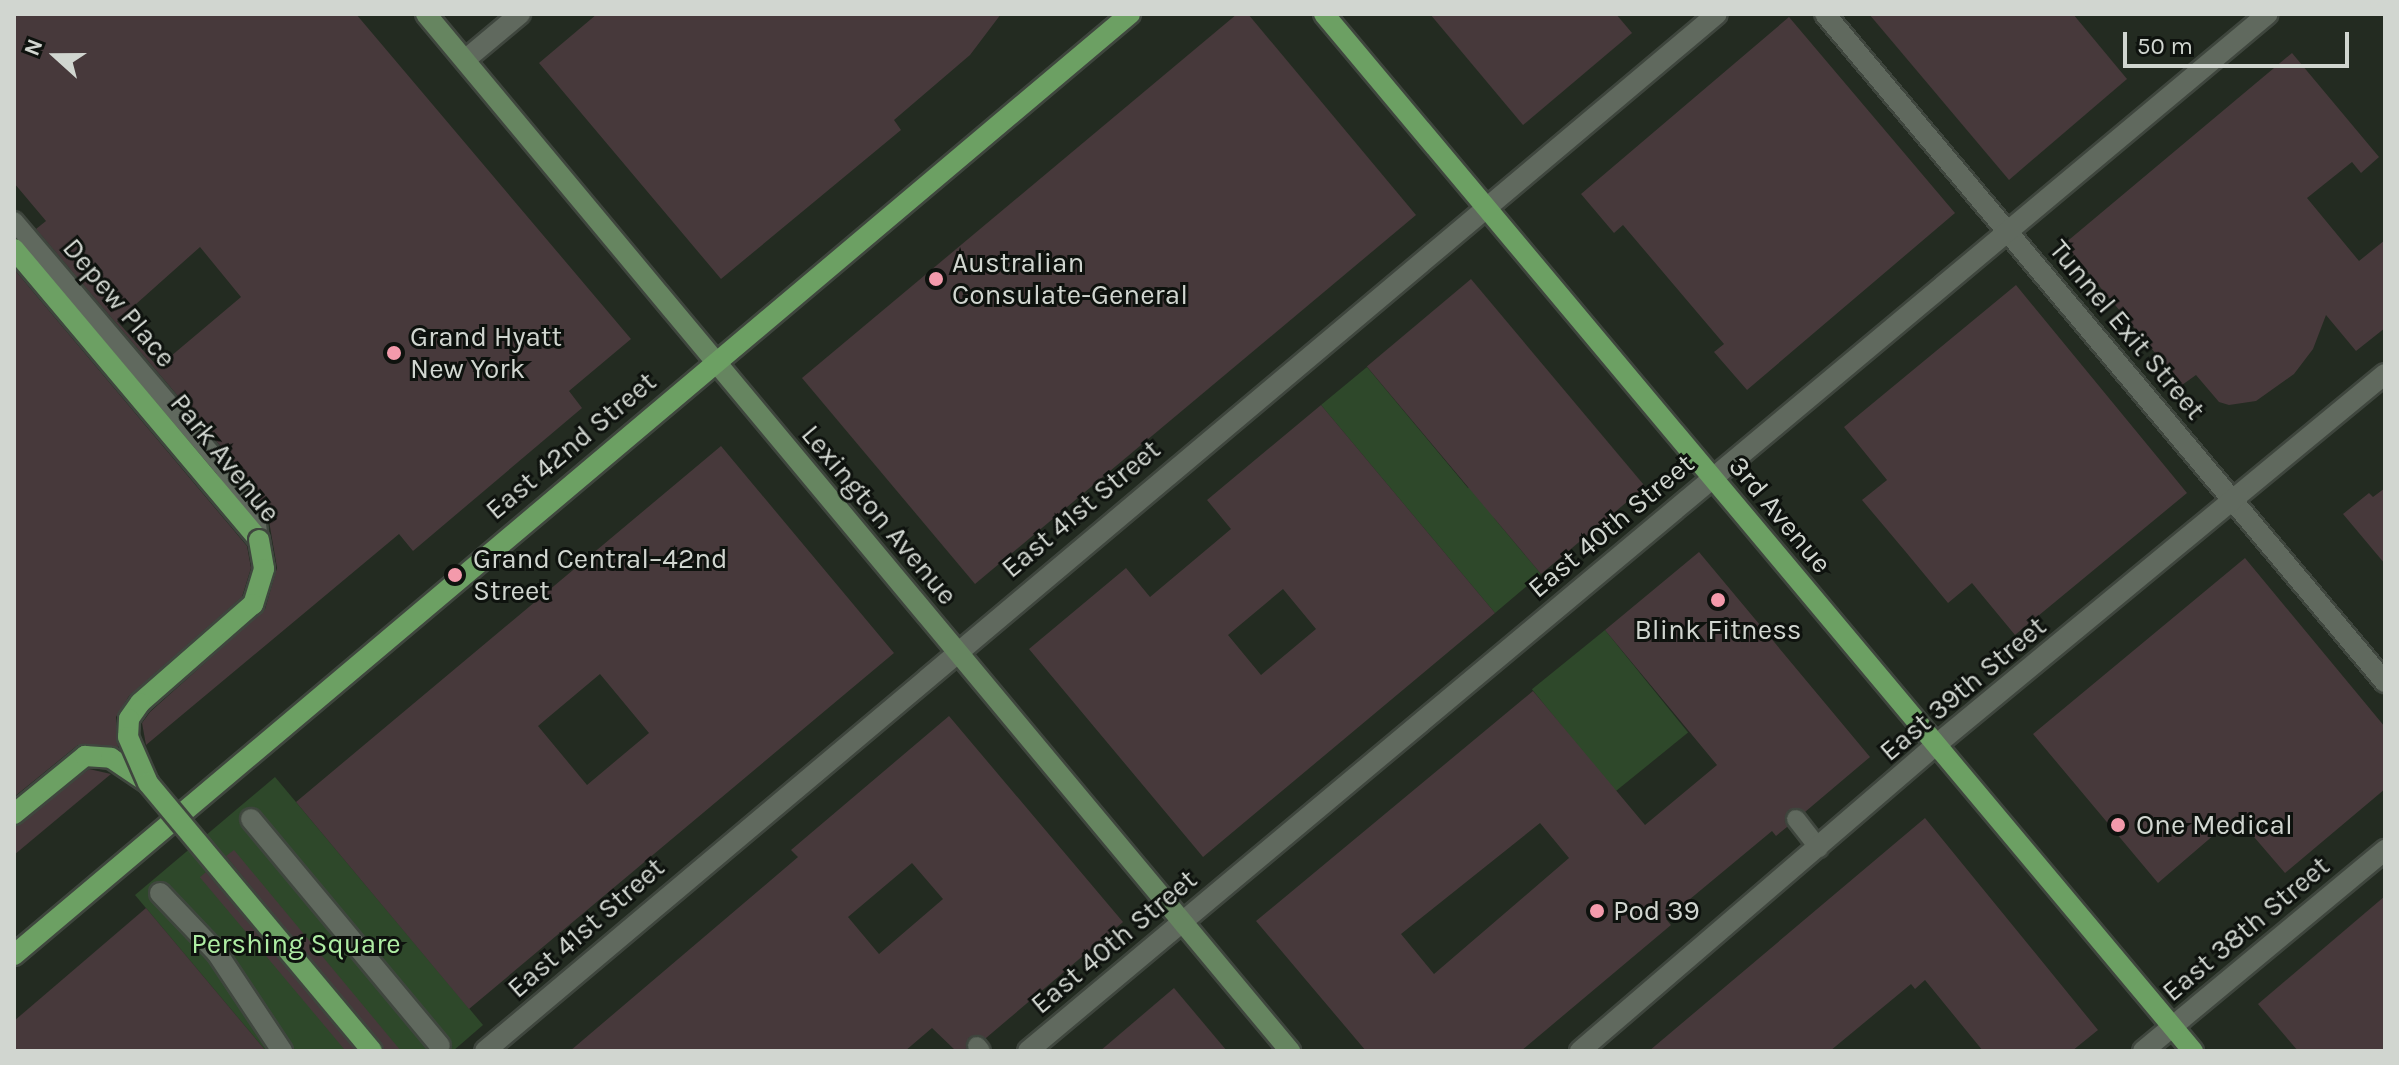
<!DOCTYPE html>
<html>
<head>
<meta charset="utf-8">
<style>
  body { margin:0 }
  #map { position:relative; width:2399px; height:1065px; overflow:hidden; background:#232b21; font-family:Karla,sans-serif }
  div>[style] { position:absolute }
  .green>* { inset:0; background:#2e482a; transform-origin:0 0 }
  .building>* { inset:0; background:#47393b; transform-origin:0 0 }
  .roads { filter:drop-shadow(2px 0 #3f463e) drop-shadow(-2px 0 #3f463e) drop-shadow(0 2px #3f463e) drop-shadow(0 -2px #3f463e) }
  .lane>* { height:18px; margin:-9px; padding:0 9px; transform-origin:9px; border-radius:9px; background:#60695e }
  .street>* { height:20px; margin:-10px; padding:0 10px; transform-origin:10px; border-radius:10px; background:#60695e }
  .secondary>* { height:20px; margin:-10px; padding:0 10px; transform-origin:10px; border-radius:10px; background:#668560 }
  .primary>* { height:20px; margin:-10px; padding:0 10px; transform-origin:10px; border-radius:10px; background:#6ca063 }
  .bridges { filter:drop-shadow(2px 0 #3f463e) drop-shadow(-2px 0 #3f463e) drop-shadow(0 2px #3f463e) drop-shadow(0 -2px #3f463e) }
  .primary-bridge>* { height:20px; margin:-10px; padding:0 10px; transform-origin:10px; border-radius:10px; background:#6ca063 }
  .dots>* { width:22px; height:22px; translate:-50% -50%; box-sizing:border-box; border:4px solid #0e120e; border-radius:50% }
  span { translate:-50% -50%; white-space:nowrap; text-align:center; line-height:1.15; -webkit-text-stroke:6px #0e120e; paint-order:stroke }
  .poi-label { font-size:28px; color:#d1d6d0 }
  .left { translate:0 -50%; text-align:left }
  .street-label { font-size:28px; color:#d1d6d0 }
  .park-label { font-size:28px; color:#aeeca3 }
  .frame { position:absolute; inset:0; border:16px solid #d1d6d0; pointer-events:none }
  .north { position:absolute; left:16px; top:16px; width:80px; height:80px; -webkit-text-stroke:6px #0e120e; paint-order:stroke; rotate:291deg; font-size:22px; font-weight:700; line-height:32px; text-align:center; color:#d1d6d0 }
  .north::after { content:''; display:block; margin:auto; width:28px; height:36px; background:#d1d6d0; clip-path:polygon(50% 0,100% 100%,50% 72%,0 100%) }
  .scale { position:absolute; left:2123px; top:32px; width:226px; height:36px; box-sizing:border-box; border:4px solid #d1d6d0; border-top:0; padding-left:10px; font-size:24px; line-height:28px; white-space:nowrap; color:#d1d6d0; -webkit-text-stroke:6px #0e120e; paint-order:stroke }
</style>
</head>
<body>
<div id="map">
  <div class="green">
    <i style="clip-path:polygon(1367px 367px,1468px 488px,1488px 471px,1494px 518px,1541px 574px,1495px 613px,1321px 405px)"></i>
    <i style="left:1605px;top:630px;width:132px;height:94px;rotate:51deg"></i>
    <i style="clip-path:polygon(275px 777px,483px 1025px,453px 1051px,266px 1051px,135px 895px)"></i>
  </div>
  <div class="building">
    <i style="clip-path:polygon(evenodd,14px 14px,356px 14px,631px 339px,569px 391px,582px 408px,413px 551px,399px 534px,146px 745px,142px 723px,150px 712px,265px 609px,277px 568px,268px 515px,234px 462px,36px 229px,46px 221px,14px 183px,14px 14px,200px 247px,241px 297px,158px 367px,117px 321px,200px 247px)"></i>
    <i style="clip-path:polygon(597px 14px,1001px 14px,970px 55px,894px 120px,901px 130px,721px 279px,539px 63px)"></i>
    <i style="clip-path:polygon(1237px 14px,1248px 14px,1416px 215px,975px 584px,802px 378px)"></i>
    <i style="clip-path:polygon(1430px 14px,1616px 14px,1632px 33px,1523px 125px)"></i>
    <i style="clip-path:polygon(1869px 14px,2073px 14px,2127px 79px,2009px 180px)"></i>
    <i style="clip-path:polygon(1789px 17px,1955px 213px,1747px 390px,1714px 352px,1724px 344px,1623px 225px,1614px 233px,1581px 194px)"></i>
    <i style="clip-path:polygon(2292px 53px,2379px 157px,2361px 173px,2352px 162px,2307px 198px,2359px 261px,2385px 240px,2385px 328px,2356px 351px,2326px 315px,2313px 349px,2294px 374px,2256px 401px,2229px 405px,2219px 402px,2196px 375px,2182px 385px,2064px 244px)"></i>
    <i style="clip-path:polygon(14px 269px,247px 546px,251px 568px,242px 597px,129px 696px,116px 717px,118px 747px,78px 745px,14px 797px)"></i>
    <i style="left:1471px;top:279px;width:271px;height:136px;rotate:50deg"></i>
    <i style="clip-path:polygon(2016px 285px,2187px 493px,2015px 635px,1972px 583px,1948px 603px,1905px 551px,1862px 500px,1887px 480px,1844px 427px)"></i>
    <i style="clip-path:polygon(evenodd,1321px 405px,1495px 613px,1203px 857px,1029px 649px,1126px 568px,1150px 597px,1231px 529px,1207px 500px,1321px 405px,1283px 589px,1316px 629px,1261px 675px,1228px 635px,1283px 589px)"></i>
    <i style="clip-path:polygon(evenodd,721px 446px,894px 653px,469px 1009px,296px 802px,721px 446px,600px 674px,649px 733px,587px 785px,538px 726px,600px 674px)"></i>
    <i style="clip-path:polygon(2385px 488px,2385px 564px,2343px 514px,2369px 493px,2373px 497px)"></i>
    <i style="clip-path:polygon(evenodd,1699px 552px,1870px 757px,1805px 812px,1788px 810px,1787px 827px,1776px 836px,1772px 831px,1666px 919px,1671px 925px,1521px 1051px,1366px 1051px,1256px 921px,1533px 691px,1645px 825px,1717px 765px,1605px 630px,1699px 552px,1540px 823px,1569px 858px,1434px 974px,1401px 934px,1540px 823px)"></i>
    <i style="clip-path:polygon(2245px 558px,2385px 727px,2385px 789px,2285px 873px,2236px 816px,2158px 883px,2033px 734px)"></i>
    <i style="clip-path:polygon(evenodd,949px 716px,1123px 922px,986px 1038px,969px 1037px,966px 1051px,956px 1051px,932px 1028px,905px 1051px,570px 1051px,798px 857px,791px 850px,949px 716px,912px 863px,943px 899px,879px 954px,848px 917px,912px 863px)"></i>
    <i style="clip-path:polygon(89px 769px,111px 774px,14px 855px,14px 827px)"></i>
    <i style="clip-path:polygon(1925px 818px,2098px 1030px,2072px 1051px,1983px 1051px,1925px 980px,1915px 989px,1911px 984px,1830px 1051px,1649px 1051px)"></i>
    <i style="clip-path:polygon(234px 850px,401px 1051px,385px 1051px,226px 856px)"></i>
    <i style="left:206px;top:872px;width:233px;height:8px;rotate:50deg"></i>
    <i style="clip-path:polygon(2385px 896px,2385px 1051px,2298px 1051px,2258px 1004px)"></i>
    <i style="clip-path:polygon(146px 908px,266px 1051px,14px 1051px,14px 1021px)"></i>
    <i style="clip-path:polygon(1174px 988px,1227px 1051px,1100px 1051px)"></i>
  </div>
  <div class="roads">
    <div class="lane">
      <i style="left:14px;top:221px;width:326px;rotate:49.7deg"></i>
      <i style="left:225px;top:470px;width:55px;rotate:56deg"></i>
      <i style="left:256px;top:516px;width:24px;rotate:83deg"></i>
      <i style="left:1796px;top:819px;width:37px;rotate:52deg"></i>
      <i style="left:977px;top:1046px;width:6px;rotate:51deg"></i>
    </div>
    <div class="street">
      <i style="left:1825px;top:14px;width:872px;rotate:50.03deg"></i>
      <i style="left:465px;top:60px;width:72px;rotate:-39.9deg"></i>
      <i style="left:251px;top:819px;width:295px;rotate:50.2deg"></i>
      <i style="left:160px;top:893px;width:83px;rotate:46.5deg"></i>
      <i style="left:217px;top:953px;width:118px;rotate:56.4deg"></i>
      <i style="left:485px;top:1051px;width:1610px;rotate:-40.09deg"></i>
      <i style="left:1028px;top:1051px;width:1616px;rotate:-39.91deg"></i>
      <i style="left:1580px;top:1051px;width:469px;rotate:-40.7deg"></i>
      <i style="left:1936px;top:745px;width:582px;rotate:-39.57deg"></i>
      <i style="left:2143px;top:1051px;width:315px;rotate:-39.7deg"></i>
    </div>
    <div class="secondary">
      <i style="left:426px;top:14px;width:1350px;rotate:50.2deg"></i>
    </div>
    <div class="primary">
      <i style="left:1324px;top:14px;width:1353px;rotate:50.04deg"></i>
      <i style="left:14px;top:249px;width:380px;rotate:49.9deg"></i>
      <i style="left:14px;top:814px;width:92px;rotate:-39.2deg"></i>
      <i style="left:85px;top:756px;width:26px;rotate:4deg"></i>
      <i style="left:111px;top:758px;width:45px;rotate:34deg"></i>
      <i style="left:14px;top:955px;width:1460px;rotate:-40.14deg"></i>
    </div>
  </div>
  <div class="bridges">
    <div class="primary-bridge">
      <i style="left:259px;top:540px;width:29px;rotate:80deg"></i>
      <i style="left:264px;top:569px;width:37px;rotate:107deg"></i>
      <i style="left:253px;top:604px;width:150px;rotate:138.8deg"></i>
      <i style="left:140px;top:703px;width:19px;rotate:125deg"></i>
      <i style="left:129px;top:719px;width:18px;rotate:93deg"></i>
      <i style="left:128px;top:737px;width:50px;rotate:66.5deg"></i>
      <i style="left:148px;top:783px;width:349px;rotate:50.1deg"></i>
    </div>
  </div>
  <div class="dots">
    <i style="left:936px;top:279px;background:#f39aab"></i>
    <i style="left:394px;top:353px;background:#f39aab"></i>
    <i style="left:455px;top:575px;background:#f39aab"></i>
    <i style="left:1718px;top:600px;background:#f39aab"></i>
    <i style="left:2118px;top:825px;background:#f39aab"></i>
    <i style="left:1597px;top:911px;background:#f39aab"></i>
  </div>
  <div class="poi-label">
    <span class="left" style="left:952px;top:279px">Australian<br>Consulate-General</span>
    <span class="left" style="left:410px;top:353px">Grand Hyatt<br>New York</span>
    <span class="left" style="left:473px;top:575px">Grand Central–42nd<br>Street</span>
    <span style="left:1718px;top:630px">Blink Fitness</span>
    <span class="left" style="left:2136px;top:825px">One Medical</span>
    <span class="left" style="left:1613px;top:911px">Pod 39</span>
  </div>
  <div class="street-label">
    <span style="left:119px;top:303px;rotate:50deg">Depew Place</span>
    <span style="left:2127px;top:330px;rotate:50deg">Tunnel Exit Street</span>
    <span style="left:571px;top:446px;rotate:-40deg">East 42nd Street</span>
    <span style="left:225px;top:458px;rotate:51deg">Park Avenue</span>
    <span style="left:1081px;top:509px;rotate:-40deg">East 41st Street</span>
    <span style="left:879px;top:515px;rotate:50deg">Lexington Avenue</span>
    <span style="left:1780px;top:515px;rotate:50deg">3rd Avenue</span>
    <span style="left:1611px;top:526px;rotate:-40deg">East 40th Street</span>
    <span style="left:1963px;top:689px;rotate:-40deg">East 39th Street</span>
    <span style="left:586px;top:928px;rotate:-41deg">East 41st Street</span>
    <span style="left:2246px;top:929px;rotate:-40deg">East 38th Street</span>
    <span style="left:1114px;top:942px;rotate:-40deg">East 40th Street</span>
  </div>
  <div class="park-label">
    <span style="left:296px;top:944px">Pershing Square</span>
  </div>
  <div class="frame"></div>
  <div class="north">N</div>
  <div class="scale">50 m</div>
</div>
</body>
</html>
